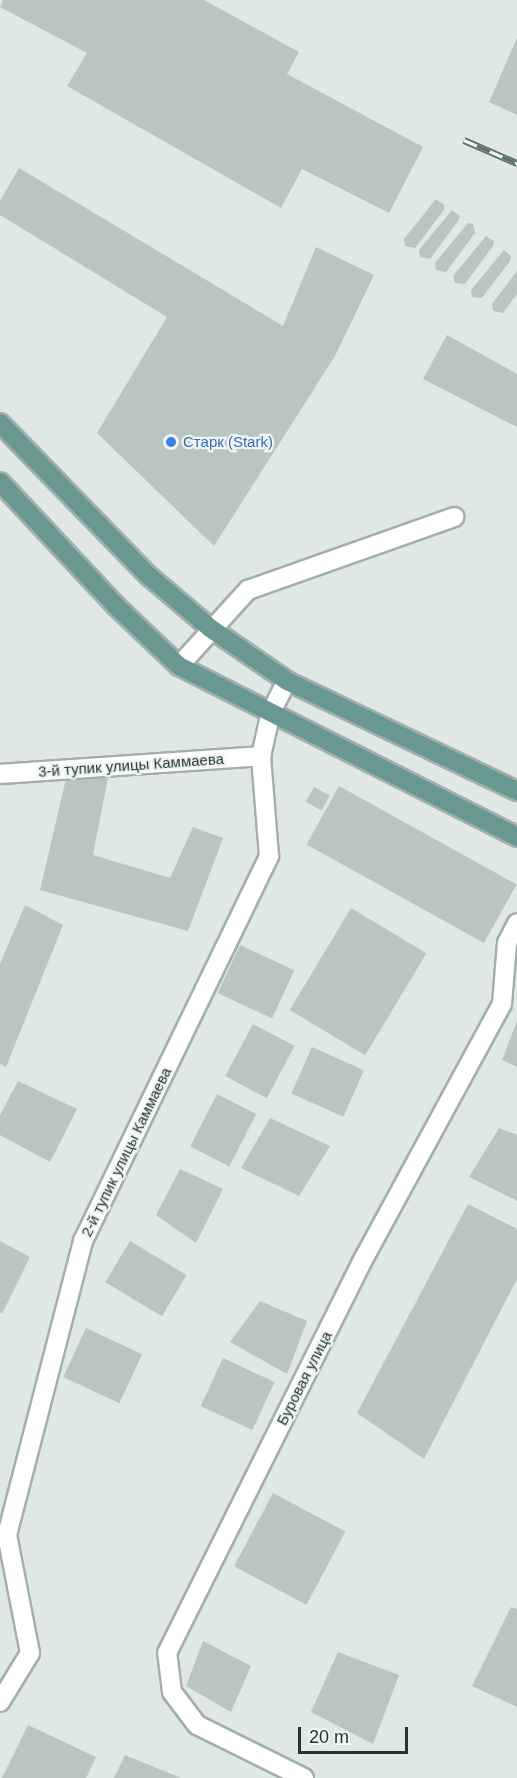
<!DOCTYPE html>
<html>
<head>
<meta charset="utf-8">
<style>
  body { margin:0 }
  #map { position:relative; width:517px; height:1778px; overflow:hidden; background:#dfe8e5; font-family:Helvetica,sans-serif }
  div>[style] { position:absolute }
  .building>* { inset:0; background:#b8c5c1; transform-origin:0 0 }
  .roads { filter:drop-shadow(2px 0 #a3afac) drop-shadow(-2px 0 #a3afac) drop-shadow(0 2px #a3afac) drop-shadow(0 -2px #a3afac) }
  .service>* { height:18px; margin:-9px; padding:0 9px; transform-origin:9px; border-radius:9px; background:#fff }
  .minor>* { height:18px; margin:-9px; padding:0 9px; transform-origin:9px; border-radius:9px; background:#fff }
  .primary>* { height:18px; margin:-9px; padding:0 9px; transform-origin:9px; border-radius:9px; background:#699892 }
  .rail>* { height:7px; margin-top:-3.5px; transform-origin:0; background:repeating-linear-gradient(90deg,#eff5f3 0 14px,#5c726f 0 28px); box-sizing:border-box; border-block:2px solid #5c726f }
  .dots>* { width:16px; height:16px; translate:-50% -50%; box-sizing:border-box; border:3px solid #eff5f3; border-radius:50% }
  span { translate:-50% -50%; white-space:nowrap; text-align:center; line-height:1.15; -webkit-text-stroke:4.5px #eff5f3; paint-order:stroke }
  .shop-label { font-size:15px; color:#366cbe }
  .left { translate:0 -50%; text-align:left }
  .street-label { font-size:15px; color:#223633 }
  .scale { position:absolute; left:298px; top:1727px; width:110px; height:27px; box-sizing:border-box; border:3px solid #223633; border-top:0; padding-left:8px; font-size:18px; line-height:21px; white-space:nowrap; color:#223633; -webkit-text-stroke:4px #eff5f3; paint-order:stroke }
</style>
</head>
<body>
<div id="map">
  <div class="building">
    <i style="clip-path:polygon(3px 0,204px 0,299px 52px,287px 74px,423px 147px,389px 213px,302px 169px,281px 208px,67px 86px,87px 53px,0 7px)"></i>
    <i style="clip-path:polygon(517px 38px,517px 115px,489px 102px)"></i>
    <i style="clip-path:polygon(19px 168px,283px 326px,316px 247px,374px 275px,335px 356px,214px 546px,97px 433px,167px 317px,0 215px,0 201px)"></i>
    <i style="clip-path:polygon(436px 199px,444px 205px,444px 210px,415px 248px,405px 246px,404px 239px)"></i>
    <i style="clip-path:polygon(452px 210px,460px 216px,458px 221px,430px 259px,420px 257px,419px 250px)"></i>
    <i style="clip-path:polygon(468px 223px,473px 224px,475px 233px,446px 272px,436px 270px,435px 263px)"></i>
    <i style="clip-path:polygon(486px 236px,494px 241px,493px 246px,465px 284px,455px 283px,453px 276px)"></i>
    <i style="clip-path:polygon(504px 250px,511px 256px,510px 261px,482px 298px,472px 297px,471px 290px)"></i>
    <i style="clip-path:polygon(517px 271px,517px 294px,503px 313px,493px 311px,492px 304px)"></i>
    <i style="clip-path:polygon(447px 335px,517px 374px,517px 427px,423px 379px)"></i>
    <i style="clip-path:polygon(68px 770px,109px 773px,93px 855px,170px 878px,193px 827px,223px 838px,188px 931px,40px 890px)"></i>
    <i style="left:339px;top:786px;width:203px;height:67px;rotate:29deg"></i>
    <i style="left:314px;top:787px;width:18px;height:17px;rotate:29deg"></i>
    <i style="clip-path:polygon(25px 905px,63px 925px,6px 1067px,0 1064px,0 964px)"></i>
    <i style="left:351px;top:908px;width:88px;height:119px;rotate:31deg"></i>
    <i style="left:240px;top:945px;width:60px;height:53px;rotate:25deg"></i>
    <i style="clip-path:polygon(517px 1021px,517px 1067px,502px 1060px)"></i>
    <i style="left:253px;top:1024px;width:47px;height:59px;rotate:28deg"></i>
    <i style="left:312px;top:1047px;width:57px;height:51px;rotate:24deg"></i>
    <i style="clip-path:polygon(18px 1081px,77px 1109px,50px 1162px,0 1135px,0 1115px)"></i>
    <i style="left:217px;top:1094px;width:44px;height:59px;rotate:27deg"></i>
    <i style="clip-path:polygon(270px 1118px,330px 1146px,299px 1196px,241px 1168px)"></i>
    <i style="clip-path:polygon(499px 1128px,517px 1135px,517px 1201px,469px 1177px)"></i>
    <i style="clip-path:polygon(180px 1169px,223px 1189px,196px 1243px,156px 1215px)"></i>
    <i style="clip-path:polygon(468px 1204px,517px 1229px,517px 1279px,424px 1459px,357px 1413px)"></i>
    <i style="clip-path:polygon(0 1241px,30px 1257px,2px 1314px,0 1312px)"></i>
    <i style="left:130px;top:1241px;width:66px;height:48px;rotate:31deg"></i>
    <i style="clip-path:polygon(260px 1301px,307px 1321px,287px 1374px,230px 1342px)"></i>
    <i style="left:86px;top:1328px;width:62px;height:54px;rotate:25deg"></i>
    <i style="left:223px;top:1358px;width:57px;height:53px;rotate:25deg"></i>
    <i style="left:273px;top:1493px;width:82px;height:83px;rotate:28deg"></i>
    <i style="clip-path:polygon(511px 1607px,517px 1609px,517px 1707px,472px 1686px)"></i>
    <i style="clip-path:polygon(203px 1641px,251px 1666px,231px 1712px,186px 1686px)"></i>
    <i style="clip-path:polygon(338px 1652px,399px 1675px,373px 1744px,311px 1712px)"></i>
    <i style="clip-path:polygon(28px 1725px,96px 1757px,86px 1778px,2px 1778px)"></i>
    <i style="clip-path:polygon(125px 1755px,181px 1778px,114px 1778px)"></i>
  </div>
  <div class="roads">
    <div class="service">
      <i style="left:179px;top:666px;width:103px;rotate:-47.8deg"></i>
      <i style="left:248px;top:590px;width:219px;rotate:-19.5deg"></i>
    </div>
    <div class="minor">
      <i style="left:0;top:774px;width:262px;rotate:-3.9deg"></i>
      <i style="left:0;top:1702px;width:57px;rotate:-58.5deg"></i>
      <i style="left:30px;top:1653px;width:120px;rotate:-101deg"></i>
      <i style="left:7px;top:1535px;width:304px;rotate:-75.5deg"></i>
      <i style="left:83px;top:1241px;width:428px;rotate:-64.2deg"></i>
      <i style="left:269px;top:856px;width:100px;rotate:-94.6deg"></i>
      <i style="left:261px;top:756px;width:45px;rotate:-77.2deg"></i>
      <i style="left:271px;top:712px;width:35px;rotate:-63deg"></i>
      <i style="left:304px;top:1778px;width:119px;rotate:-153.6deg"></i>
      <i style="left:197px;top:1725px;width:41px;rotate:-127.1deg"></i>
      <i style="left:172px;top:1692px;width:39px;rotate:-97deg"></i>
      <i style="left:167px;top:1653px;width:441px;rotate:-63.5deg"></i>
      <i style="left:364px;top:1258px;width:289px;rotate:-61.5deg"></i>
      <i style="left:502px;top:1004px;width:61px;rotate:-85.3deg"></i>
      <i style="left:507px;top:943px;width:22px;rotate:-63deg"></i>
    </div>
    <div class="primary">
      <i style="left:0;top:423px;width:214px;rotate:45.8deg"></i>
      <i style="left:149px;top:576px;width:80px;rotate:40.4deg"></i>
      <i style="left:210px;top:628px;width:93px;rotate:34.5deg"></i>
      <i style="left:287px;top:681px;width:255px;rotate:25.6deg"></i>
      <i style="left:0;top:482px;width:170px;rotate:46.9deg"></i>
      <i style="left:116px;top:606px;width:87px;rotate:43.6deg"></i>
      <i style="left:179px;top:666px;width:379px;rotate:26.8deg"></i>
    </div>
  </div>
  <div class="rail">
    <i style="left:464px;top:140px;width:58px;rotate:23.5deg"></i>
  </div>
  <div class="dots">
    <i style="left:171px;top:442px;background:#3f7fe0"></i>
  </div>
  <div class="shop-label">
    <span class="left" style="left:183px;top:442px">Старк (Stark)</span>
  </div>
  <div class="street-label">
    <span style="left:131px;top:765px;rotate:-4deg">3-й тупик улицы Каммаева</span>
    <span style="left:126px;top:1152px;rotate:-64deg">2-й тупик улицы Каммаева</span>
    <span style="left:304px;top:1378px;rotate:-63deg">Буровая улица</span>
  </div>
  <div class="scale">20 m</div>
</div>
</body>
</html>
